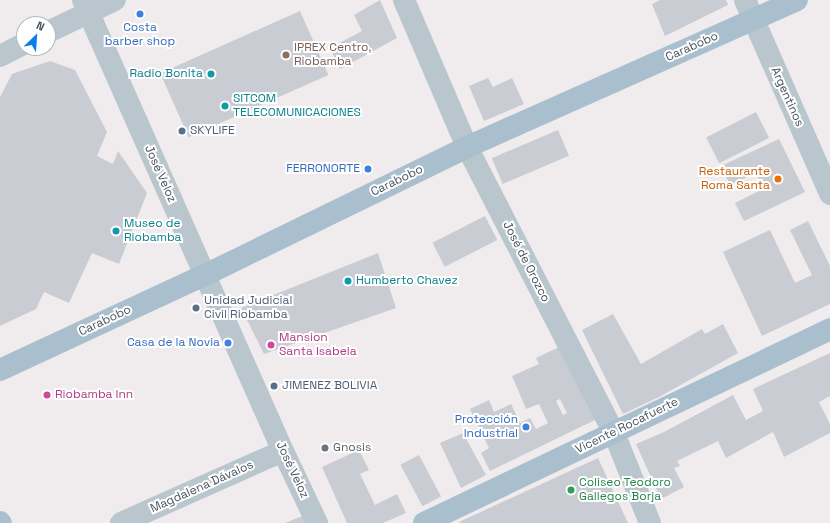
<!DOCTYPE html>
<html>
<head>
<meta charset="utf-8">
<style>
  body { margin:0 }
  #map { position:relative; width:830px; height:523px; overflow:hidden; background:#f0eced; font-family:"Space Grotesk",sans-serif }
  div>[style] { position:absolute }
  .building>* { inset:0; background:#c9ccd2; transform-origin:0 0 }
  .minor>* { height:22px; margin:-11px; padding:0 11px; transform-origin:11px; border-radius:11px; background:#bac6cd }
  .major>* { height:22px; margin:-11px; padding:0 11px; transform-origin:11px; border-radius:11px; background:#aabfce }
  .dots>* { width:11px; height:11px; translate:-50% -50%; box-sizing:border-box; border:2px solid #fff; border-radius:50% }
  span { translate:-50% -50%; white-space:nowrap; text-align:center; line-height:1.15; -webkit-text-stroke:4px #fff; paint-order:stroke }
  .shop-label { font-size:12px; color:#366cbe }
  .right { translate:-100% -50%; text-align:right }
  .street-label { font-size:12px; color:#44525b }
  .education-label { font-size:12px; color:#785e54 }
  .left { translate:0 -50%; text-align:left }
  .culture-label { font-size:12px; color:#0d838f }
  .service-label { font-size:12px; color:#4e5e75 }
  .food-label { font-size:12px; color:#c56008 }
  .hotel-label { font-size:12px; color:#b23c85 }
  .worship-label { font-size:12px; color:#5b616d }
  .leisure-label { font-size:12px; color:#27864d }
  .north { position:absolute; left:16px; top:16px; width:40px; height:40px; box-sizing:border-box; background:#fff; border:1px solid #b4babd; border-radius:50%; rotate:25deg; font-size:11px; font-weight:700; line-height:16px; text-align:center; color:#44525b }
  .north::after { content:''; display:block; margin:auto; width:14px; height:18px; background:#0c7eea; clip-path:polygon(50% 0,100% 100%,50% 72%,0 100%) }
</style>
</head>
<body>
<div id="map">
  <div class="building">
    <i style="clip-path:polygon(380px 0,397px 38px,340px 69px,330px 48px,362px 31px,354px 15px)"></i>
    <i style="clip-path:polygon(660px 0,726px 0,728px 5px,665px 36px,652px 4px)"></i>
    <i style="left:300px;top:11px;width:70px;height:153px;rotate:66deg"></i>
    <i style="clip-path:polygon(50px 61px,75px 70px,107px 132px,97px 156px,113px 164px,118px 151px,147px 193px,119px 264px,92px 253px,69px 303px,44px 292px,36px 309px,0 326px,0 97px,12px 74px)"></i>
    <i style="clip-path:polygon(488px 78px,493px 87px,512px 78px,524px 104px,484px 121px,469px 86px)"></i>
    <i style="left:756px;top:112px;width:29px;height:56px;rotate:63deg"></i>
    <i style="left:558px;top:130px;width:28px;height:72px;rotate:67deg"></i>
    <i style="clip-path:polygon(779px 139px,805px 192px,744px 221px,735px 203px,763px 189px,756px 173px,730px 185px,721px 166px)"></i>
    <i style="left:485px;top:216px;width:27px;height:59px;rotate:63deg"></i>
    <i style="clip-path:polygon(808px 221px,830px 266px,830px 304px,762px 336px,723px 252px,770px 230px,795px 283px,812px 275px,790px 230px)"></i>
    <i style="clip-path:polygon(378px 253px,396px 308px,264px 354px,241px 308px)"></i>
    <i style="clip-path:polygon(613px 314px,641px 364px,702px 329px,705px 334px,723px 324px,738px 353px,659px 397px,623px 414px,582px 330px)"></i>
    <i style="clip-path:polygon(evenodd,561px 346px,597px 419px,490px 471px,481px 453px,489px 448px,470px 409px,489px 400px,494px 412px,511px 404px,520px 423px,530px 418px,536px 429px,548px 423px,539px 404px,526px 409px,512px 376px,539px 364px,536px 358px,561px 346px,560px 399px,567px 413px,563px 415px,556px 401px,560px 399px)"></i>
    <i style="clip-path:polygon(830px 353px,830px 396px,819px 402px,830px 424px,830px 433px,784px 457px,773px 432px,726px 458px,718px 441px,677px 461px,680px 466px,674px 468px,684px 487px,661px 499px,636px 444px,664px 432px,733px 395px,746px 420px,763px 411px,753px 389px)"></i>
    <i style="clip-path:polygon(463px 433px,486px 475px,461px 488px,440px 443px)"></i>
    <i style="clip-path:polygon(359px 450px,369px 470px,360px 474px,375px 505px,397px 494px,406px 513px,383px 523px,347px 523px,322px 467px)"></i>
    <i style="left:419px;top:455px;width:47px;height:21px;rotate:62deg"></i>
    <i style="clip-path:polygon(598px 458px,628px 523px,460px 523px,459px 522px)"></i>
    <i style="clip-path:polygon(305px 515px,308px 523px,285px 523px)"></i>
  </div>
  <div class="minor">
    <i style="left:83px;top:0;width:493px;rotate:66.1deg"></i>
    <i style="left:283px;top:451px;width:80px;rotate:64.7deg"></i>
    <i style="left:404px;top:0;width:160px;rotate:66.8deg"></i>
    <i style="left:467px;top:147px;width:322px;rotate:62.8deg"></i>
    <i style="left:614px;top:433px;width:97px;rotate:68.2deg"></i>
    <i style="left:745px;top:0;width:212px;rotate:66.3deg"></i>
    <i style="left:48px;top:32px;width:74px;rotate:-25.5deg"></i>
    <i style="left:0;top:56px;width:27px;rotate:-27deg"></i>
    <i style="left:121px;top:523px;width:177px;rotate:-24deg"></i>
  </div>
  <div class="major">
    <i style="left:0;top:370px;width:226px;rotate:-24.9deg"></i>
    <i style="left:205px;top:275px;width:292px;rotate:-26deg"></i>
    <i style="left:467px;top:147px;width:361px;rotate:-24deg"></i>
    <i style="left:0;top:522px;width:1px;rotate:45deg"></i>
    <i style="left:424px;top:523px;width:450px;rotate:-25.5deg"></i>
  </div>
  <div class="dots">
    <i style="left:140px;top:14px;background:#3f7fe0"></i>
    <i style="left:286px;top:55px;background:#8d6e63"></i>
    <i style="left:211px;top:74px;background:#0f9aa8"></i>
    <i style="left:225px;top:106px;background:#0f9aa8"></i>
    <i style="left:182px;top:131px;background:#5c6f8a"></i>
    <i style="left:368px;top:169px;background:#3f7fe0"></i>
    <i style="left:778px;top:179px;background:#e8710a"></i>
    <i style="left:116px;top:231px;background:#0f9aa8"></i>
    <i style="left:348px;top:281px;background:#0f9aa8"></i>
    <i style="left:196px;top:308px;background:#5c6f8a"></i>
    <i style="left:228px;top:343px;background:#3f7fe0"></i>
    <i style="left:271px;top:345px;background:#d1479c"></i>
    <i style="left:274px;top:386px;background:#5c6f8a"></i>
    <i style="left:47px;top:395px;background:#d1479c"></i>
    <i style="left:526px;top:427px;background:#3f7fe0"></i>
    <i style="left:325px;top:448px;background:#6b7280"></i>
    <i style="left:571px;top:490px;background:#2e9e5b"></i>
  </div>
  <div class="shop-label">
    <span style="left:140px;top:35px">Costa<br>barber shop</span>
    <span class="right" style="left:360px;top:169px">FERRONORTE</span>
    <span class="right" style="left:220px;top:343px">Casa de la Novia</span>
    <span class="right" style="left:518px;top:427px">Protección<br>Industrial</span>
  </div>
  <div class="street-label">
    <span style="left:692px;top:47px;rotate:-24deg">Carabobo</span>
    <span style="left:787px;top:97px;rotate:66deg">Argentinos</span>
    <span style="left:160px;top:174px;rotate:66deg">José Veloz</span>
    <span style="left:397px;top:181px;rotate:-26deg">Carabobo</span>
    <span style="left:526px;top:262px;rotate:63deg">José de Orozco</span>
    <span style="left:105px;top:321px;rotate:-25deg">Carabobo</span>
    <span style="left:627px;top:426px;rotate:-26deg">Vicente Rocafuerte</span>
    <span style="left:292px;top:470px;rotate:65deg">José Veloz</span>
    <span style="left:202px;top:487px;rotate:-24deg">Magdalena Dávalos</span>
  </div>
  <div class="education-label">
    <span class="left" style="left:294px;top:55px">IPREX Centro,<br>Riobamba</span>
  </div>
  <div class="culture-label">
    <span class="right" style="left:203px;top:74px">Radio Bonita</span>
    <span class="left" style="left:233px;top:106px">SITCOM<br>TELECOMUNICACIONES</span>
    <span class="left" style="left:124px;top:231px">Museo de<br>Riobamba</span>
    <span class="left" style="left:356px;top:281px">Humberto Chavez</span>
  </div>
  <div class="service-label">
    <span class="left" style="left:190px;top:131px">SKYLIFE</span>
    <span class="left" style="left:204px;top:308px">Unidad Judicial<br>Civil Riobamba</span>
    <span class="left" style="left:282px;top:386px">JIMENEZ BOLIVIA</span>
  </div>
  <div class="food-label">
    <span class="right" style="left:770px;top:179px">Restaurante<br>Roma Santa</span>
  </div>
  <div class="hotel-label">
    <span class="left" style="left:279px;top:345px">Mansion<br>Santa Isabela</span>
    <span class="left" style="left:55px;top:395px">Riobamba Inn</span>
  </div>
  <div class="worship-label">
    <span class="left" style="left:333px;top:448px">Gnosis</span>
  </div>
  <div class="leisure-label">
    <span class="left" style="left:579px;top:490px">Coliseo Teodoro<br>Gallegos Borja</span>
  </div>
  <div class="north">N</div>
</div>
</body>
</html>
